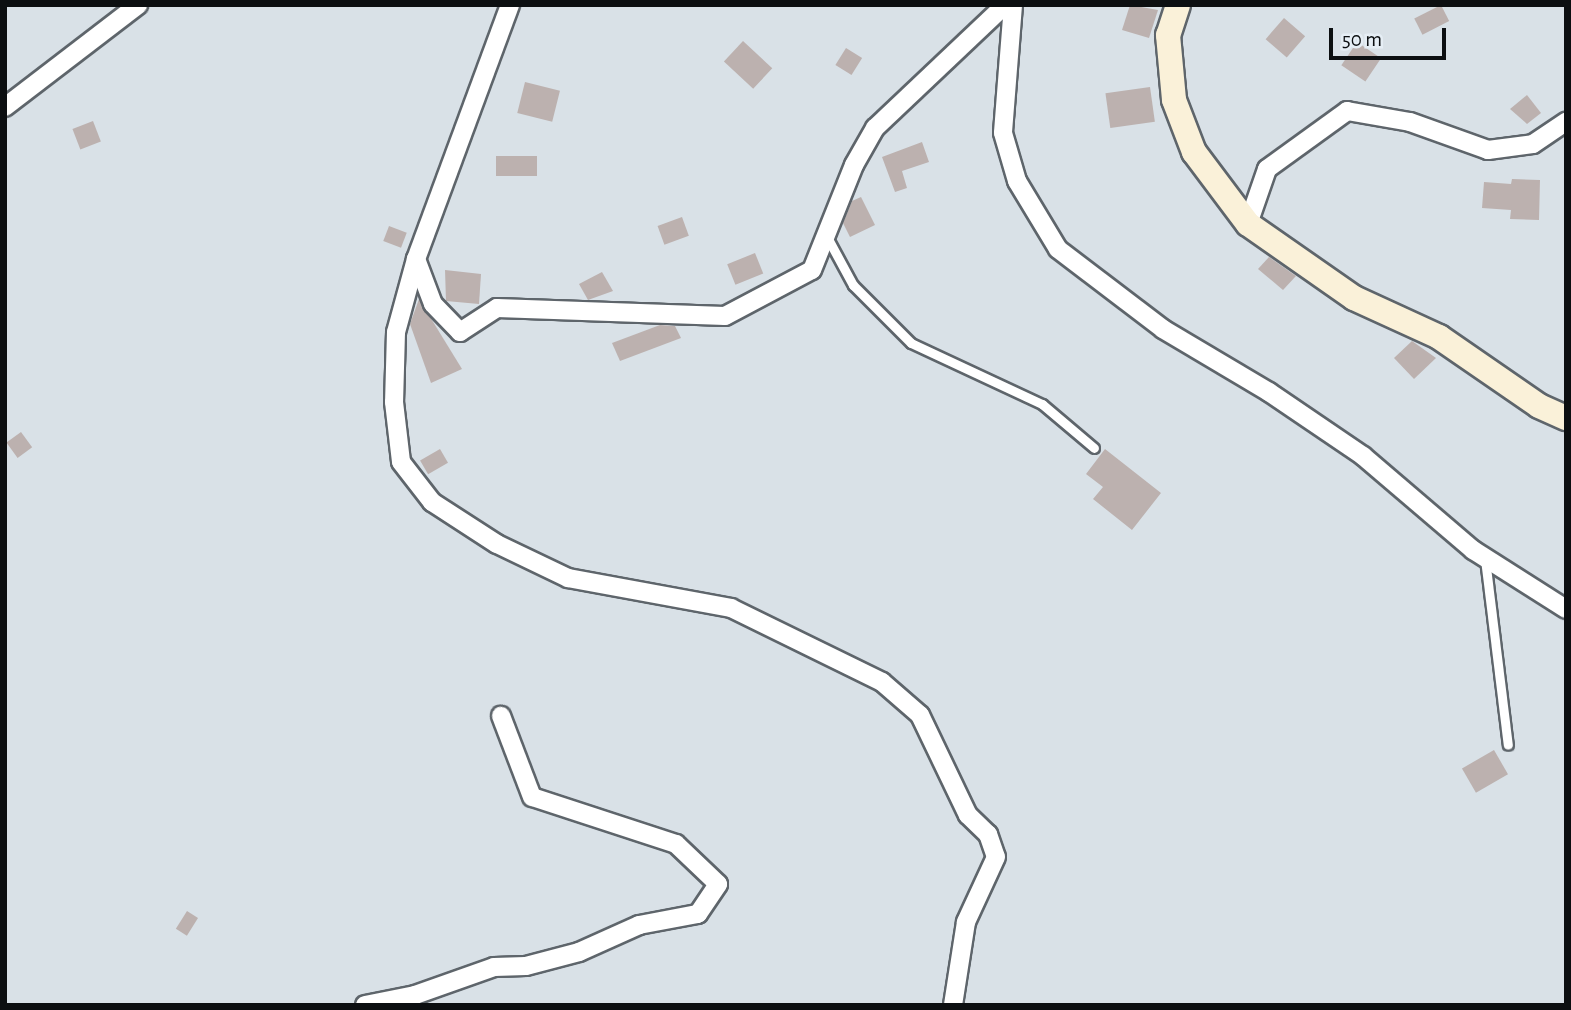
<!DOCTYPE html>
<html>
<head>
<meta charset="utf-8">
<style>
  body { margin:0 }
  #map { position:relative; width:1571px; height:1010px; overflow:hidden; background:#d9e1e7; font-family:"Alegreya Sans",sans-serif }
  div>[style] { position:absolute }
  .building>* { inset:0; background:#bcb1af; transform-origin:0 0 }
  .roads { filter:drop-shadow(2px 0 #5e656b) drop-shadow(-2px 0 #5e656b) drop-shadow(0 2px #5e656b) drop-shadow(0 -2px #5e656b) }
  .lane>* { height:9px; margin:-4.5px; padding:0 4.5px; transform-origin:4.5px; border-radius:4.5px; background:#fff }
  .street>* { height:18px; margin:-9px; padding:0 9px; transform-origin:9px; border-radius:9px; background:#fff }
  .secondary>* { height:24px; margin:-12px; padding:0 12px; transform-origin:12px; border-radius:12px; background:#faf1d9 }
  span { translate:-50% -50%; white-space:nowrap; text-align:center; line-height:1.15; -webkit-text-stroke:6px #e6eef5; paint-order:stroke }
  .frame { position:absolute; inset:0; border:7px solid #0c0f11; pointer-events:none }
  .scale { position:absolute; left:1329px; top:28px; width:117px; height:32px; box-sizing:border-box; border:4px solid #0c0f11; border-top:0; padding-left:9px; font-size:21px; line-height:24px; white-space:nowrap; color:#0c0f11; -webkit-text-stroke:5px #e6eef5; paint-order:stroke }
</style>
</head>
<body>
<div id="map">
  <div class="building">
    <i style="clip-path:polygon(1130px 5px,1158px 10px,1149px 38px,1122px 30px)"></i>
    <i style="left:1441px;top:5px;width:18px;height:30px;rotate:63deg"></i>
    <i style="left:1284px;top:18px;width:28px;height:28px;rotate:41deg"></i>
    <i style="left:743px;top:41px;width:40px;height:28px;rotate:43deg"></i>
    <i style="left:1357px;top:42px;width:29px;height:28px;rotate:34deg"></i>
    <i style="left:846px;top:48px;width:19px;height:20px;rotate:32deg"></i>
    <i style="left:525px;top:82px;width:36px;height:32px;rotate:14deg"></i>
    <i style="left:1150px;top:87px;width:35px;height:45px;rotate:82deg"></i>
    <i style="clip-path:polygon(1527px 95px,1541px 113px,1527px 124px,1510px 109px)"></i>
    <i style="left:93px;top:121px;width:22px;height:22px;rotate:69deg"></i>
    <i style="clip-path:polygon(922px 142px,929px 162px,902px 171px,907px 188px,895px 192px,882px 157px)"></i>
    <i style="left:496px;top:156px;width:41px;height:20px"></i>
    <i style="clip-path:polygon(1512px 179px,1540px 180px,1539px 220px,1510px 219px,1511px 210px,1482px 208px,1484px 182px,1511px 184px)"></i>
    <i style="clip-path:polygon(861px 197px,875px 225px,850px 237px,843px 223px,852px 201px)"></i>
    <i style="left:682px;top:217px;width:20px;height:26px;rotate:70deg"></i>
    <i style="left:389px;top:226px;width:19px;height:16px;rotate:21deg"></i>
    <i style="left:755px;top:253px;width:22px;height:30px;rotate:68deg"></i>
    <i style="clip-path:polygon(1269px 257px,1296px 276px,1283px 290px,1258px 269px)"></i>
    <i style="clip-path:polygon(445px 270px,481px 274px,479px 304px,446px 301px)"></i>
    <i style="clip-path:polygon(602px 272px,613px 291px,588px 300px,579px 284px)"></i>
    <i style="clip-path:polygon(419px 299px,462px 369px,431px 383px,410px 324px)"></i>
    <i style="clip-path:polygon(660px 325px,675px 326px,681px 338px,620px 361px,612px 343px)"></i>
    <i style="clip-path:polygon(1412px 341px,1436px 358px,1414px 379px,1394px 358px)"></i>
    <i style="left:21px;top:432px;width:19px;height:18px;rotate:54deg"></i>
    <i style="left:440px;top:449px;width:16px;height:23px;rotate:60deg"></i>
    <i style="clip-path:polygon(1105px 449px,1161px 493px,1132px 530px,1093px 499px,1103px 487px,1086px 474px)"></i>
    <i style="left:1494px;top:750px;width:28px;height:37px;rotate:60deg"></i>
    <i style="left:187px;top:911px;width:13px;height:21px;rotate:32deg"></i>
  </div>
  <div class="roads">
    <div class="lane">
      <i style="left:827px;top:237px;width:55px;rotate:61.6deg"></i>
      <i style="left:853px;top:285px;width:82px;rotate:45deg"></i>
      <i style="left:911px;top:343px;width:145px;rotate:25deg"></i>
      <i style="left:1042px;top:404px;width:68px;rotate:40.2deg"></i>
      <i style="left:1485px;top:559px;width:187px;rotate:83deg"></i>
    </div>
    <div class="street">
      <i style="left:510px;top:5px;width:271px;rotate:110.3deg"></i>
      <i style="left:416px;top:259px;width:76px;rotate:105.3deg"></i>
      <i style="left:396px;top:332px;width:70px;rotate:91.6deg"></i>
      <i style="left:394px;top:402px;width:60px;rotate:83.3deg"></i>
      <i style="left:401px;top:462px;width:51px;rotate:52.2deg"></i>
      <i style="left:432px;top:502px;width:77px;rotate:32.9deg"></i>
      <i style="left:497px;top:544px;width:79px;rotate:25.6deg"></i>
      <i style="left:568px;top:578px;width:166px;rotate:10.4deg"></i>
      <i style="left:731px;top:608px;width:168px;rotate:26.1deg"></i>
      <i style="left:882px;top:682px;width:50px;rotate:41deg"></i>
      <i style="left:920px;top:715px;width:111px;rotate:64.4deg"></i>
      <i style="left:968px;top:815px;width:28px;rotate:44deg"></i>
      <i style="left:988px;top:834px;width:24px;rotate:71deg"></i>
      <i style="left:996px;top:857px;width:72px;rotate:114.8deg"></i>
      <i style="left:966px;top:922px;width:84px;rotate:98.9deg"></i>
      <i style="left:1013px;top:5px;width:128px;rotate:94.5deg"></i>
      <i style="left:1003px;top:133px;width:50px;rotate:73.7deg"></i>
      <i style="left:1017px;top:181px;width:79px;rotate:58.9deg"></i>
      <i style="left:1058px;top:249px;width:132px;rotate:37.3deg"></i>
      <i style="left:1163px;top:329px;width:123px;rotate:30.7deg"></i>
      <i style="left:1269px;top:392px;width:114px;rotate:34.2deg"></i>
      <i style="left:1363px;top:456px;width:145px;rotate:40.5deg"></i>
      <i style="left:1473px;top:550px;width:110px;rotate:32.4deg"></i>
      <i style="left:5px;top:107px;width:168px;rotate:-37.5deg"></i>
      <i style="left:1248px;top:224px;width:58px;rotate:-70.9deg"></i>
      <i style="left:1267px;top:169px;width:99px;rotate:-35.9deg"></i>
      <i style="left:1347px;top:111px;width:64px;rotate:9.9deg"></i>
      <i style="left:1410px;top:122px;width:83px;rotate:19.7deg"></i>
      <i style="left:1488px;top:150px;width:45px;rotate:-7.6deg"></i>
      <i style="left:1533px;top:144px;width:40px;rotate:-34deg"></i>
      <i style="left:416px;top:259px;width:48px;rotate:69.3deg"></i>
      <i style="left:433px;top:304px;width:39px;rotate:46deg"></i>
      <i style="left:460px;top:332px;width:44px;rotate:-33deg"></i>
      <i style="left:497px;top:308px;width:228px;rotate:2deg"></i>
      <i style="left:725px;top:316px;width:98px;rotate:-27.9deg"></i>
      <i style="left:812px;top:270px;width:113px;rotate:-68.2deg"></i>
      <i style="left:854px;top:165px;width:43px;rotate:-60.4deg"></i>
      <i style="left:875px;top:128px;width:179px;rotate:-43.4deg"></i>
      <i style="left:365px;top:1005px;width:51px;rotate:-11.3deg"></i>
      <i style="left:415px;top:995px;width:84px;rotate:-19.5deg"></i>
      <i style="left:494px;top:967px;width:32px;rotate:-2deg"></i>
      <i style="left:526px;top:966px;width:55px;rotate:-14.8deg"></i>
      <i style="left:579px;top:952px;width:66px;rotate:-24.2deg"></i>
      <i style="left:639px;top:925px;width:60px;rotate:-10.6deg"></i>
      <i style="left:698px;top:914px;width:36px;rotate:-56deg"></i>
      <i style="left:718px;top:884px;width:58px;rotate:-136.4deg"></i>
      <i style="left:676px;top:844px;width:151px;rotate:-161.9deg"></i>
      <i style="left:532px;top:797px;width:87px;rotate:-110.9deg"></i>
    </div>
    <div class="secondary">
      <i style="left:1178px;top:5px;width:32px;rotate:108deg"></i>
      <i style="left:1168px;top:35px;width:65px;rotate:84.7deg"></i>
      <i style="left:1174px;top:100px;width:56px;rotate:69deg"></i>
      <i style="left:1194px;top:152px;width:90px;rotate:53.1deg"></i>
      <i style="left:1248px;top:224px;width:129px;rotate:34.9deg"></i>
      <i style="left:1354px;top:298px;width:94px;rotate:24.6deg"></i>
      <i style="left:1439px;top:337px;width:121px;rotate:34.6deg"></i>
      <i style="left:1539px;top:406px;width:30px;rotate:24deg"></i>
    </div>
  </div>
  <div class="frame"></div>
  <div class="scale">50 m</div>
</div>
</body>
</html>
